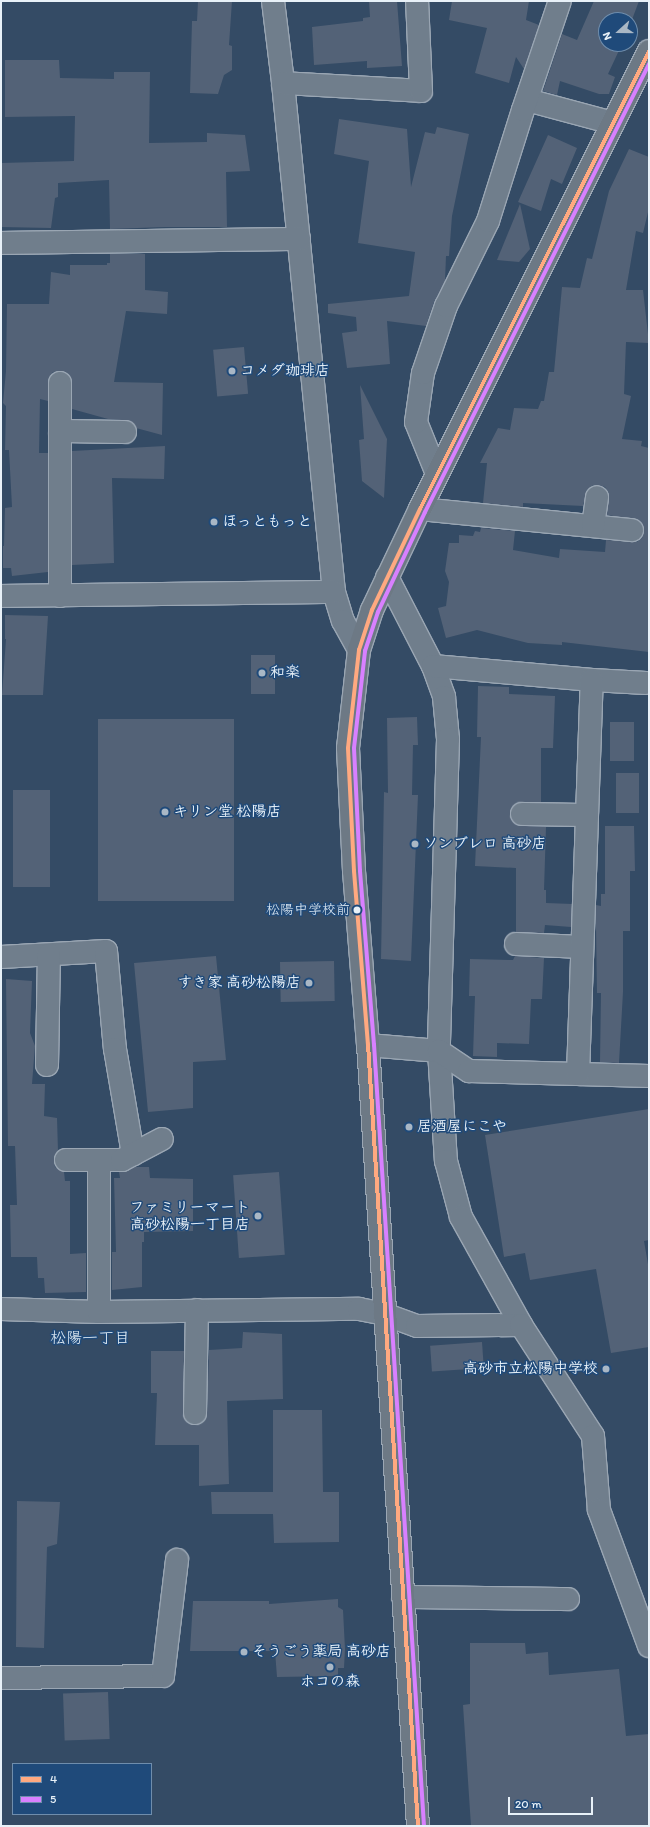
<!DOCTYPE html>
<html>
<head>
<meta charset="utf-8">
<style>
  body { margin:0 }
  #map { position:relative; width:650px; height:1827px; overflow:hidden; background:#344b65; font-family:Itim,"Klee One",sans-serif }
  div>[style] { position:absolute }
  .building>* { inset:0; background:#536277; transform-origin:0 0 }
  .roads { filter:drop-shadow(1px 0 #9aa6b3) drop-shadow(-1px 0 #9aa6b3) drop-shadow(0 1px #9aa6b3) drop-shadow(0 -1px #9aa6b3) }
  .minor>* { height:22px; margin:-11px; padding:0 11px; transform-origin:11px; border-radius:11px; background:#707e8c }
  .major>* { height:22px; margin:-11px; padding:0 11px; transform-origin:11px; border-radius:11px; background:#6d7985 }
  .bus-1>* { height:4px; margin:-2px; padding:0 2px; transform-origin:2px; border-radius:2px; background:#ffa980 }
  .bus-2>* { height:4px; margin:-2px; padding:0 2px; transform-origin:2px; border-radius:2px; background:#d880ff }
  .dots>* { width:11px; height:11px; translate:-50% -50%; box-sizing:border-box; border:2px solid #1f4a7a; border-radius:50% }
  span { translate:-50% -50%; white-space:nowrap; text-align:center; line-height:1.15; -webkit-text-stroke:3px #1f4a7a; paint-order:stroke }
  .bus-label { font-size:14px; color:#e8f1f8 }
  .right { translate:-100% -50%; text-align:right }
  .poi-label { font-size:15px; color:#e8f1f8; font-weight:700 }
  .left { translate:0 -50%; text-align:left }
  .neighbourhood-label { font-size:16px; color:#e8f1f8 }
  .frame { position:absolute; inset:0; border:2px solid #e8f1f8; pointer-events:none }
  .legend { position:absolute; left:12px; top:1763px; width:140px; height:52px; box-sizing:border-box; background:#1f4a7a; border:1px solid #6f8dac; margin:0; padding:5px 7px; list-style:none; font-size:12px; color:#e8f1f8 }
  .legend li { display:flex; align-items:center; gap:8px; height:20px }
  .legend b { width:20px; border:1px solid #6f8dac }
  .north { position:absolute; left:598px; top:12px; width:40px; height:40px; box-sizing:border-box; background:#1f4a7a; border:1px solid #6f8dac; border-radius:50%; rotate:249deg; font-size:11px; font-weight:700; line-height:16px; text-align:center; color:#e8f1f8 }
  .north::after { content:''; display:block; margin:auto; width:14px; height:18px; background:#a9b7c5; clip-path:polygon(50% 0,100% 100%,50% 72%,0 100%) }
  .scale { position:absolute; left:508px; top:1797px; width:85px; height:18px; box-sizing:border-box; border:2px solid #e8f1f8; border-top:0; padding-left:5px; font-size:12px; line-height:14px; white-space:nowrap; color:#e8f1f8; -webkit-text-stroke:3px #1f4a7a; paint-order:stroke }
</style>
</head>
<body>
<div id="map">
  <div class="building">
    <i style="clip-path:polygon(198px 1px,232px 1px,229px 45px,232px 46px,232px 70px,224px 75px,218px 94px,190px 93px,192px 21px,197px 21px)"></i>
    <i style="clip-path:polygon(369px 1px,397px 1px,402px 66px,367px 68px,367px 61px,314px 65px,312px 27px,363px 21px,363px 18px,370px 17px)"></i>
    <i style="clip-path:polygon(452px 1px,529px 1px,526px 20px,539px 25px,524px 69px,516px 57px,509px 83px,475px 73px,487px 28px,449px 20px)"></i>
    <i style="clip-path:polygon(594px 1px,639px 1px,630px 25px,630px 20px,606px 20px,606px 44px,622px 44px,608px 74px,615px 77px,609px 94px,599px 94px,560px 81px,557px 95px,543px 91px,562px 34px,577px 40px)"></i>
    <i style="clip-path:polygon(5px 60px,59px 60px,60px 78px,114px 79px,114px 72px,150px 72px,149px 143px,207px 142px,207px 133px,245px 135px,250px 171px,226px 172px,227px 227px,165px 227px,110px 229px,109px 180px,58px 183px,58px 197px,55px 198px,51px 228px,1px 227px,1px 163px,74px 161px,75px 116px,5px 117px)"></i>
    <i style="clip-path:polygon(339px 119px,407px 129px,411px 187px,425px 132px,435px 134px,437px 127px,469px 134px,452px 216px,449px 256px,446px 256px,445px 281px,434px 302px,426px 326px,387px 321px,390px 364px,347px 368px,342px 333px,357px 331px,356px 317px,328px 313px,328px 304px,409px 296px,415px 252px,358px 243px,369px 161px,334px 154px)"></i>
    <i style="clip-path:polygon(548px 135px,577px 148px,562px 184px,551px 179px,541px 211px,518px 202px)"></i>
    <i style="clip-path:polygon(629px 149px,649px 157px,649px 208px,643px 233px,636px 231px,626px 290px,643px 290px,649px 343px,626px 342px,624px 394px,631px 396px,622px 439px,642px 441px,641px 446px,649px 448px,649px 652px,562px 642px,562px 645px,528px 643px,477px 630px,446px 638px,438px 608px,446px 606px,449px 582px,445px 571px,449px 543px,459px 543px,459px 535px,473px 536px,475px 531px,480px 532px,481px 528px,515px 531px,513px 550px,559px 558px,560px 549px,605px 552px,606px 540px,637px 542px,642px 538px,644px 532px,643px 525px,639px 520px,607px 515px,609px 493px,605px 487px,599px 485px,593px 485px,587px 490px,583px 506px,523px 503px,523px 507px,483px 503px,487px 463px,480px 463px,498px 428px,510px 430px,514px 408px,538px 409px,541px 401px,544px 401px,549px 372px,554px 372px,562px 287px,580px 288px,587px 258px,592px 259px,609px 191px)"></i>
    <i style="clip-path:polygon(520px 204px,530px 249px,519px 262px,497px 260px)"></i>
    <i style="clip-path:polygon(110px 254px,145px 254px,145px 290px,168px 292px,167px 314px,126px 311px,114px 382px,163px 383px,162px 435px,136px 428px,131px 421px,108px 419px,72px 409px,71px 377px,66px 372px,60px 371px,53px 372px,49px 377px,48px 383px,48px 401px,40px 399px,39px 453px,48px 453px,48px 572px,12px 576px,11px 568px,3px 568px,3px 546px,4px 546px,5px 508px,12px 507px,9px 450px,5px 450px,6px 406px,3px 403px,6px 371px,7px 304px,49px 304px,51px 272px,70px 275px,70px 265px,107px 265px,107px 263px,110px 263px)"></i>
    <i style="left:244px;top:347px;width:47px;height:31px;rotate:85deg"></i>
    <i style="clip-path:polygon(360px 385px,387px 439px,384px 498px,362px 481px,359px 440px,364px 439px)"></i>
    <i style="clip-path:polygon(165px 446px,164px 479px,112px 478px,114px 563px,72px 565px,72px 451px)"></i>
    <i style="clip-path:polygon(5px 615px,48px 616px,43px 695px,2px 695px,6px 639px,5px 639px)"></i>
    <i style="left:251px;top:655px;width:24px;height:39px"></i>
    <i style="clip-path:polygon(478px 686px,509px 687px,509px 694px,555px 696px,553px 748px,541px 748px,541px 802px,516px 803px,511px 808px,510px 814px,511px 820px,516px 825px,546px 827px,544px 890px,546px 890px,546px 903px,572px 904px,571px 927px,545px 925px,544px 933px,516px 932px,516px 868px,475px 866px,481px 737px,477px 737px)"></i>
    <i style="clip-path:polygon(417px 717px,418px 745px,413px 745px,412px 795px,418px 795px,411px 961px,381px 959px,384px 792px,388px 793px,387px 718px)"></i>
    <i style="left:98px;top:719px;width:136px;height:182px"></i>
    <i style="left:610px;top:722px;width:24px;height:39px"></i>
    <i style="left:639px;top:773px;width:40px;height:23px;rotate:90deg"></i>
    <i style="left:13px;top:790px;width:37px;height:97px"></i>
    <i style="clip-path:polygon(605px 826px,634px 826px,635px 871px,630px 871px,630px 931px,623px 931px,623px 992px,619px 1063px,600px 1062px,601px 993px,597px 993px,596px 928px,596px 905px,601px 906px,601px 894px,605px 894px)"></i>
    <i style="clip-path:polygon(216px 956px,226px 1060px,193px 1062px,193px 1108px,148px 1112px,134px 963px)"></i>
    <i style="clip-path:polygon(515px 956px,544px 958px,542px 999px,531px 999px,529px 1044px,497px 1043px,497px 1057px,473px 1056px,475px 996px,469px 996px,470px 959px,513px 960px)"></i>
    <i style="left:334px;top:961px;width:40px;height:54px;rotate:89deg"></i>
    <i style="clip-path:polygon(6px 979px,32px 981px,30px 1033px,35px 1046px,32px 1084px,45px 1084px,44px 1116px,57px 1118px,58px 1151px,54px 1160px,55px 1167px,64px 1172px,65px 1181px,70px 1181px,70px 1254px,86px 1253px,86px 1292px,45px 1293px,44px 1278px,38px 1278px,37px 1257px,11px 1257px,10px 1205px,17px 1205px,15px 1146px,8px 1146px)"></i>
    <i style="clip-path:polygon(649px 1109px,649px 1240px,644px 1241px,649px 1270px,649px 1347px,611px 1353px,596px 1269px,530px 1280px,525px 1253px,504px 1257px,485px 1135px)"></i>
    <i style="clip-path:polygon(135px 1167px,149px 1167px,150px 1178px,193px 1179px,193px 1231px,144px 1232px,144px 1242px,142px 1242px,142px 1287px,112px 1290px,112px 1252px,116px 1252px,114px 1178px,120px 1178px,119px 1172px)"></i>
    <i style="left:279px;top:1172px;width:83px;height:46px;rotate:86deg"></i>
    <i style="clip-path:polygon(243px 1332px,282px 1334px,283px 1399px,227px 1401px,229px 1484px,199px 1486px,199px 1445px,155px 1445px,157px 1393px,151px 1393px,151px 1351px,184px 1351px,183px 1413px,184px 1419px,188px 1423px,195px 1425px,201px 1424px,205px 1420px,207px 1414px,209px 1350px,242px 1348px)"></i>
    <i style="left:482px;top:1342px;width:26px;height:52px;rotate:86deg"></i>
    <i style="clip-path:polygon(273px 1410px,322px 1410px,323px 1492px,339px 1492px,339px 1542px,274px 1543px,273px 1514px,212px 1514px,211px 1492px,273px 1492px)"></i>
    <i style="clip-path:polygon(17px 1501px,60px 1502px,57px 1544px,47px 1547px,44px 1648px,16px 1647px)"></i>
    <i style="clip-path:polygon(338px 1599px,338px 1607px,343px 1610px,345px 1649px,344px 1668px,338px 1668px,338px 1676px,277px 1677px,275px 1651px,190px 1651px,193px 1601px,269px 1601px,269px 1604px)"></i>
    <i style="clip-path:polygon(470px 1643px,525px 1643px,526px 1654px,548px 1652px,549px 1675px,619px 1669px,626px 1736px,649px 1734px,649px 1826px,471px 1826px,463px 1705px,470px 1704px)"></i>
    <i style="left:108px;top:1692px;width:47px;height:45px;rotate:88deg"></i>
  </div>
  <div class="roads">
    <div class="minor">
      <i style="left:273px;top:1px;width:83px;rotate:83deg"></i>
      <i style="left:283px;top:83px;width:512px;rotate:84.28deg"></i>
      <i style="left:334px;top:592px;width:30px;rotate:73deg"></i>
      <i style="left:343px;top:621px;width:33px;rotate:61deg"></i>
      <i style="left:283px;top:83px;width:138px;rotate:3.3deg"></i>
      <i style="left:421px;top:91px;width:90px;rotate:-92.5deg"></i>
      <i style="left:527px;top:100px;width:89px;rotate:15deg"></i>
      <i style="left:1px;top:243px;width:298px;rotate:-0.8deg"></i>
      <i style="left:60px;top:431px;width:65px;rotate:0.9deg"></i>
      <i style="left:437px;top:474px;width:56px;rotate:-112deg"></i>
      <i style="left:416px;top:422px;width:49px;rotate:-81.9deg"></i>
      <i style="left:423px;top:373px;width:71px;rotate:-71.1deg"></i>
      <i style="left:446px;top:306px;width:95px;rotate:-63.7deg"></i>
      <i style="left:488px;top:221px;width:116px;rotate:-72.5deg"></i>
      <i style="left:523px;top:110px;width:115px;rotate:-71.3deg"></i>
      <i style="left:420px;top:509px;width:213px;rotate:5.7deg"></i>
      <i style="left:593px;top:526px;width:29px;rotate:-82deg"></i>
      <i style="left:387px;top:577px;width:100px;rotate:62.7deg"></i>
      <i style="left:433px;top:666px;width:33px;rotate:70deg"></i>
      <i style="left:444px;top:697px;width:42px;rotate:84.6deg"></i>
      <i style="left:448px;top:739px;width:312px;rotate:91.7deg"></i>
      <i style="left:439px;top:1051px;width:110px;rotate:86.4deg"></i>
      <i style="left:446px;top:1161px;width:58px;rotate:75deg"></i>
      <i style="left:461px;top:1217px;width:124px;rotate:60.9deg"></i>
      <i style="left:1px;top:596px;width:333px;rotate:-0.7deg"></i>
      <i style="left:60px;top:596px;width:213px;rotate:-90deg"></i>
      <i style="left:433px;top:666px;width:160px;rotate:5deg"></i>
      <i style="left:592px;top:680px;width:54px;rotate:3.2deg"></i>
      <i style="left:522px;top:814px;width:65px;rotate:0.9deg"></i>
      <i style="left:516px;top:944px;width:66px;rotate:2.6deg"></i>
      <i style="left:1px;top:957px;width:105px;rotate:-3.3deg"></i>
      <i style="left:106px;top:951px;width:98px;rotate:84.8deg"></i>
      <i style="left:115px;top:1049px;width:107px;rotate:80.3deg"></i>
      <i style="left:368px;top:1045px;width:71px;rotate:4.8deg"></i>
      <i style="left:439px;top:1051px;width:36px;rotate:34deg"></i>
      <i style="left:469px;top:1071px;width:180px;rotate:1.6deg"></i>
      <i style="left:47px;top:1065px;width:110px;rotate:-89deg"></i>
      <i style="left:578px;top:1074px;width:394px;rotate:-88deg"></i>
      <i style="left:66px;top:1160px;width:56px"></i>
      <i style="left:122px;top:1160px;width:45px;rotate:-27.7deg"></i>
      <i style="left:1px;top:1309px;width:98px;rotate:1.8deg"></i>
      <i style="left:99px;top:1312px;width:260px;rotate:-0.7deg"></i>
      <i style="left:359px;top:1309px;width:25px;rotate:11deg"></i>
      <i style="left:384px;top:1314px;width:35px;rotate:20deg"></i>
      <i style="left:417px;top:1326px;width:104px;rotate:-0.6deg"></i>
      <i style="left:521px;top:1325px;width:132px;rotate:57deg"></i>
      <i style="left:593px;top:1436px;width:74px;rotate:85.4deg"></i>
      <i style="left:599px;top:1510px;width:145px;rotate:69.8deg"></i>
      <i style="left:99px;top:1312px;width:152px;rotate:-90deg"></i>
      <i style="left:195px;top:1413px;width:103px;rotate:-88.9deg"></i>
      <i style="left:403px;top:1597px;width:165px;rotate:0.7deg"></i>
      <i style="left:1px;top:1678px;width:162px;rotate:-0.7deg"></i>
      <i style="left:163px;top:1676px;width:117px;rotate:-83.1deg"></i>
    </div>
    <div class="major">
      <i style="left:418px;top:1826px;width:783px;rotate:-93.66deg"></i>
      <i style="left:368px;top:1045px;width:175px;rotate:-94.6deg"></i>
      <i style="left:354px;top:871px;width:123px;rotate:-92.8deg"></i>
      <i style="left:348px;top:748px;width:99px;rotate:-83.6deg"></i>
      <i style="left:359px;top:650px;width:42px;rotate:-72deg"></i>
      <i style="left:372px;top:610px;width:112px;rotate:-64.6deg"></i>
      <i style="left:420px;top:509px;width:512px;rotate:-63.43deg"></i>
    </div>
  </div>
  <div class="bus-1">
    <i style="left:418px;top:1826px;width:783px;rotate:-93.66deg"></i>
    <i style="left:368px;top:1045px;width:175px;rotate:-94.6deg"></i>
    <i style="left:354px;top:871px;width:123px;rotate:-92.8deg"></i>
    <i style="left:348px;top:748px;width:99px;rotate:-83.6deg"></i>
    <i style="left:359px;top:650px;width:42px;rotate:-72deg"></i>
    <i style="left:372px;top:610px;width:112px;rotate:-64.6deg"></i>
    <i style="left:420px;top:509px;width:512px;rotate:-63.43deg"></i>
  </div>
  <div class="bus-2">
    <i style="left:424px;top:1826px;width:783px;rotate:-93.66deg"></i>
    <i style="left:374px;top:1045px;width:175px;rotate:-94.6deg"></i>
    <i style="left:360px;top:871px;width:123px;rotate:-92.8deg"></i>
    <i style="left:354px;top:748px;width:98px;rotate:-83.5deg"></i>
    <i style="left:365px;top:651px;width:41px;rotate:-71.6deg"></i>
    <i style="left:378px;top:612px;width:110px;rotate:-64.8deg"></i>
    <i style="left:425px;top:512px;width:501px;rotate:-63.43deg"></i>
  </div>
  <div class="dots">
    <i style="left:232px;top:371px;background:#a9b7c5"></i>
    <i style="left:214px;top:522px;background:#a9b7c5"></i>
    <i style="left:262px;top:673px;background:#a9b7c5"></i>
    <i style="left:165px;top:812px;background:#a9b7c5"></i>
    <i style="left:415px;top:844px;background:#a9b7c5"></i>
    <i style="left:357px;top:910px;background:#e8f1f8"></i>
    <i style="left:309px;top:983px;background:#a9b7c5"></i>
    <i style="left:409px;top:1127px;background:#a9b7c5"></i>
    <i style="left:258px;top:1216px;background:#a9b7c5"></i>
    <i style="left:606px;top:1369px;background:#a9b7c5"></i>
    <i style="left:244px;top:1652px;background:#a9b7c5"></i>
    <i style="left:330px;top:1667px;background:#a9b7c5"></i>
  </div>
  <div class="bus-label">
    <span class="right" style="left:350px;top:910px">松陽中学校前</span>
  </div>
  <div class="poi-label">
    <span class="left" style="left:240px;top:371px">コメダ珈琲店</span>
    <span class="left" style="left:222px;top:522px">ほっともっと</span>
    <span class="left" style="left:270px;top:673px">和楽</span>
    <span class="left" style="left:173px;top:812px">キリン堂 松陽店</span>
    <span class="left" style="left:423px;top:844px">ソンブレロ 高砂店</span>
    <span class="right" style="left:301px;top:983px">すき家 高砂松陽店</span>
    <span class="left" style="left:417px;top:1127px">居酒屋にこや</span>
    <span class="right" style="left:250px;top:1216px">ファミリーマート<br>高砂松陽一丁目店</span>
    <span class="right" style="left:598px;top:1369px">高砂市立松陽中学校</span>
    <span class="left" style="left:252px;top:1652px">そうごう薬局 高砂店</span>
    <span style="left:330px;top:1682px">ホコの森</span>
  </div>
  <div class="neighbourhood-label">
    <span style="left:90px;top:1338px">松陽一丁目</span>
  </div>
  <div class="frame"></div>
  <ul class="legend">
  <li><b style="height:5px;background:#ffa980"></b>4</li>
  <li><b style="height:5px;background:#d880ff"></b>5</li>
  </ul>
  <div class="north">N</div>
  <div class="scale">20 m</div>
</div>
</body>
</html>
